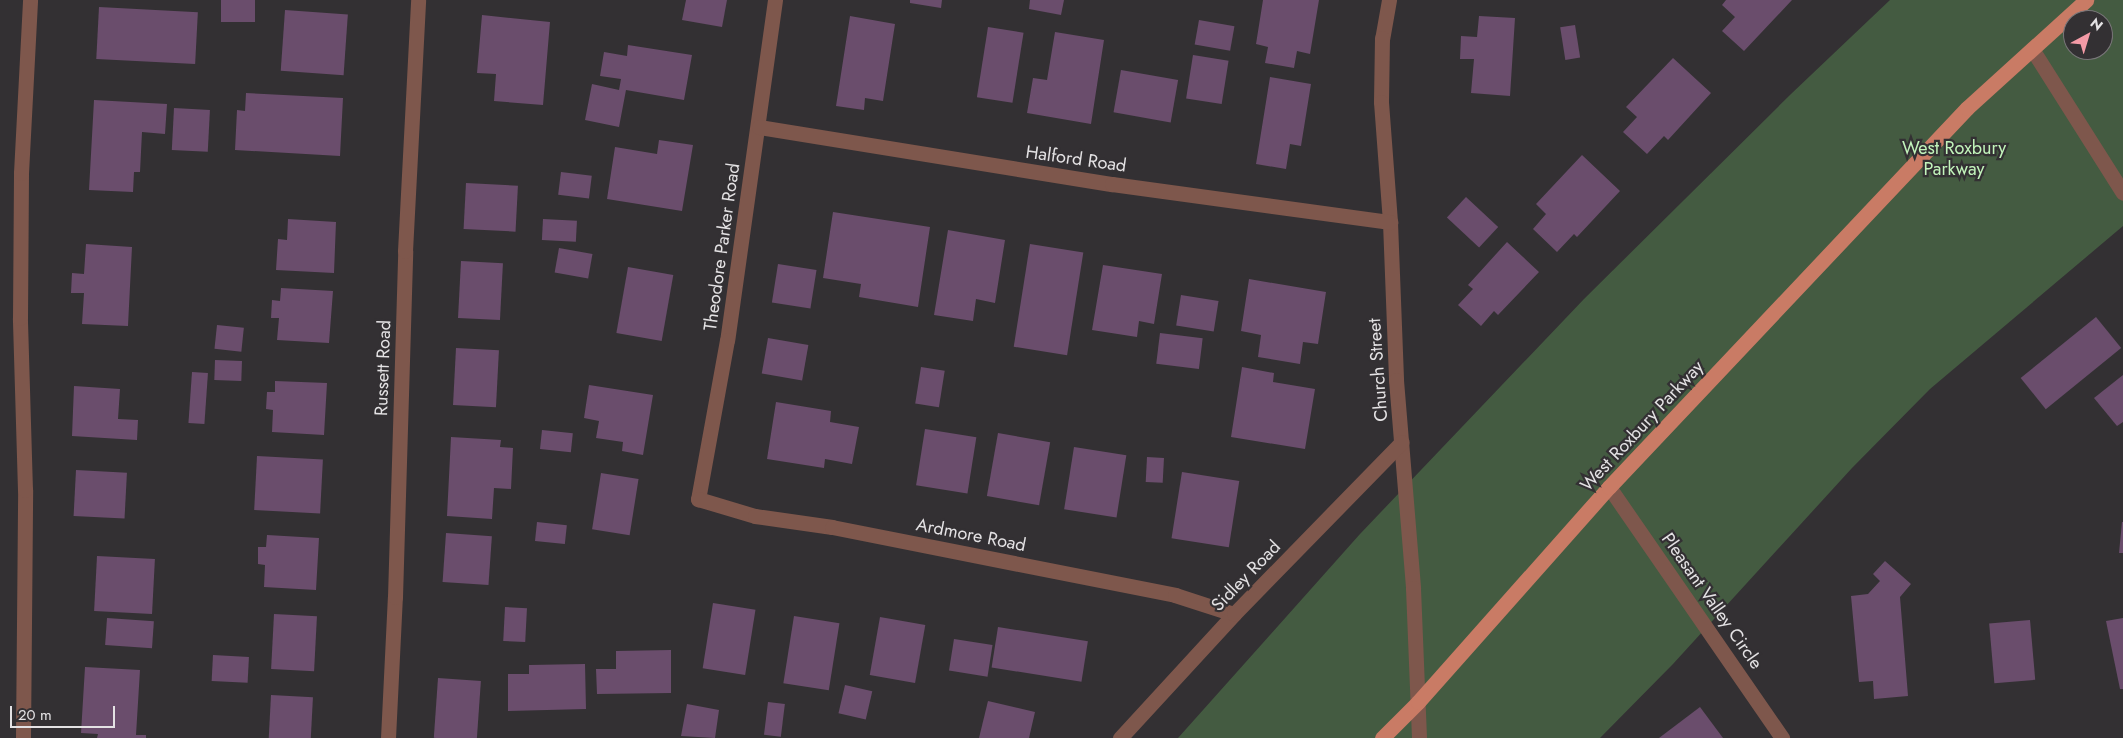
<!DOCTYPE html>
<html>
<head>
<meta charset="utf-8">
<style>
  body { margin:0 }
  #map { position:relative; width:2123px; height:738px; overflow:hidden; background:#333033; font-family:Jost,sans-serif }
  div>[style] { position:absolute }
  .green>* { inset:0; background:#445b41 }
  .building>* { inset:0; background:#6a4d6c; transform-origin:0 0 }
  .minor>* { height:15px; margin:-7.5px; padding:0 7.5px; transform-origin:7.5px; border-radius:7.5px; background:#7e574c }
  .major>* { height:15px; margin:-7.5px; padding:0 7.5px; transform-origin:7.5px; border-radius:7.5px; background:#c97b65 }
  span { translate:-50% -50%; white-space:nowrap; text-align:center; line-height:1.15; -webkit-text-stroke:4.5px #333033; paint-order:stroke }
  .park-label { font-size:18px; color:#c2f4bb }
  .street-label { font-size:18px; color:#e4e2e4 }
  .north { position:absolute; left:2063px; top:10px; width:50px; height:50px; box-sizing:border-box; background:#333033; border:1px solid #7a777a; border-radius:50%; rotate:39deg; font-size:14px; font-weight:700; line-height:20px; text-align:center; color:#e4e2e4 }
  .north::after { content:''; display:block; margin:auto; width:18px; height:22px; background:#f49aa6; clip-path:polygon(50% 0,100% 100%,50% 72%,0 100%) }
  .scale { position:absolute; left:10px; top:706px; width:105px; height:22px; box-sizing:border-box; border:2px solid #e4e2e4; border-top:0; padding-left:6px; font-size:15px; line-height:18px; white-space:nowrap; color:#e4e2e4; -webkit-text-stroke:4px #333033; paint-order:stroke }
</style>
</head>
<body>
<div id="map">
  <div class="green">
    <i style="clip-path:polygon(evenodd,1890px 0,2123px 0,2123px 226px,1930px 389px,1852px 468px,1673px 664px,1600px 738px,1178px 738px,1360px 534px,1584px 299px,1791px 94px,1890px 0,2073px 20px,2103px 20px,2103px 50px,2073px 50px,2073px 20px)"></i>
  </div>
  <div class="building">
    <i style="left:221px;top:0;width:34px;height:22px"></i>
    <i style="clip-path:polygon(686px 0,727px 0,722px 27px,682px 20px)"></i>
    <i style="clip-path:polygon(910px 0,942px 0,941px 8px,910px 3px)"></i>
    <i style="clip-path:polygon(1030px 0,1064px 0,1061px 15px,1029px 9px)"></i>
    <i style="clip-path:polygon(1263px 0,1319px 0,1310px 54px,1297px 51px,1294px 68px,1265px 63px,1268px 47px,1256px 44px)"></i>
    <i style="clip-path:polygon(1726px 0,1792px 0,1744px 51px,1722px 31px,1735px 17px,1722px 5px)"></i>
    <i style="left:99px;top:7px;width:99px;height:52px;rotate:3deg"></i>
    <i style="left:285px;top:10px;width:63px;height:61px;rotate:4deg"></i>
    <i style="clip-path:polygon(482px 15px,550px 22px,543px 105px,494px 101px,496px 74px,477px 73px)"></i>
    <i style="clip-path:polygon(850px 16px,895px 24px,883px 101px,865px 98px,864px 110px,836px 106px)"></i>
    <i style="clip-path:polygon(1479px 16px,1515px 18px,1510px 96px,1471px 93px,1474px 59px,1460px 59px,1461px 36px,1477px 37px)"></i>
    <i style="left:1199px;top:20px;width:36px;height:25px;rotate:10deg"></i>
    <i style="left:1575px;top:25px;width:33px;height:15px;rotate:81deg"></i>
    <i style="left:988px;top:27px;width:36px;height:71px;rotate:9deg"></i>
    <i style="clip-path:polygon(1055px 32px,1104px 40px,1091px 124px,1027px 113px,1033px 78px,1047px 80px)"></i>
    <i style="clip-path:polygon(628px 45px,692px 55px,684px 100px,626px 90px,619px 127px,585px 120px,592px 84px,619px 90px,621px 79px,600px 76px,604px 52px,627px 56px)"></i>
    <i style="left:1193px;top:55px;width:36px;height:44px;rotate:9deg"></i>
    <i style="clip-path:polygon(1673px 58px,1711px 93px,1668px 140px,1664px 136px,1647px 154px,1623px 132px,1637px 117px,1626px 107px)"></i>
    <i style="left:1121px;top:70px;width:58px;height:43px;rotate:10deg"></i>
    <i style="clip-path:polygon(1270px 77px,1311px 84px,1301px 146px,1290px 144px,1286px 169px,1256px 164px)"></i>
    <i style="clip-path:polygon(246px 93px,343px 98px,340px 156px,235px 150px,237px 110px,245px 111px)"></i>
    <i style="clip-path:polygon(94px 100px,167px 104px,165px 134px,142px 132px,140px 172px,134px 172px,133px 192px,89px 190px)"></i>
    <i style="left:174px;top:108px;width:36px;height:42px;rotate:3deg"></i>
    <i style="clip-path:polygon(659px 140px,693px 145px,682px 211px,607px 199px,615px 147px,657px 154px)"></i>
    <i style="clip-path:polygon(1582px 155px,1620px 191px,1577px 237px,1574px 234px,1557px 252px,1533px 229px,1546px 214px,1536px 204px)"></i>
    <i style="left:561px;top:172px;width:31px;height:23px;rotate:7deg"></i>
    <i style="left:466px;top:183px;width:52px;height:46px;rotate:3deg"></i>
    <i style="left:1466px;top:197px;width:44px;height:28px;rotate:43deg"></i>
    <i style="clip-path:polygon(833px 212px,930px 227px,918px 307px,859px 297px,861px 284px,823px 278px)"></i>
    <i style="clip-path:polygon(288px 219px,336px 222px,334px 273px,276px 270px,278px 239px,287px 240px)"></i>
    <i style="left:543px;top:219px;width:34px;height:21px;rotate:3deg"></i>
    <i style="clip-path:polygon(948px 230px,1005px 240px,995px 303px,976px 299px,973px 321px,934px 315px)"></i>
    <i style="clip-path:polygon(1507px 242px,1539px 272px,1498px 315px,1494px 311px,1481px 326px,1458px 305px,1473px 289px,1468px 285px)"></i>
    <i style="clip-path:polygon(86px 244px,132px 247px,128px 326px,82px 324px,84px 293px,71px 293px,72px 273px,84px 274px)"></i>
    <i style="left:1030px;top:244px;width:54px;height:104px;rotate:9deg"></i>
    <i style="left:559px;top:248px;width:34px;height:25px;rotate:10deg"></i>
    <i style="left:461px;top:261px;width:42px;height:57px;rotate:3deg"></i>
    <i style="left:778px;top:264px;width:39px;height:39px;rotate:9deg"></i>
    <i style="clip-path:polygon(1103px 265px,1162px 274px,1154px 324px,1139px 321px,1137px 337px,1092px 330px)"></i>
    <i style="left:628px;top:267px;width:46px;height:67px;rotate:10deg"></i>
    <i style="clip-path:polygon(1249px 279px,1326px 292px,1318px 344px,1303px 342px,1300px 364px,1258px 357px,1261px 335px,1241px 331px)"></i>
    <i style="clip-path:polygon(281px 288px,333px 291px,329px 343px,277px 340px,279px 318px,271px 318px,272px 300px,280px 301px)"></i>
    <i style="left:1181px;top:295px;width:38px;height:31px;rotate:9deg"></i>
    <i style="left:2096px;top:317px;width:40px;height:97px;rotate:51deg"></i>
    <i style="left:217px;top:325px;width:27px;height:24px;rotate:6deg"></i>
    <i style="left:1160px;top:333px;width:43px;height:31px;rotate:7deg"></i>
    <i style="left:768px;top:338px;width:41px;height:36px;rotate:10deg"></i>
    <i style="left:456px;top:348px;width:43px;height:57px;rotate:3deg"></i>
    <i style="left:215px;top:360px;width:27px;height:20px;rotate:2deg"></i>
    <i style="left:921px;top:367px;width:24px;height:37px;rotate:9deg"></i>
    <i style="clip-path:polygon(1242px 367px,1274px 373px,1273px 382px,1315px 389px,1305px 449px,1231px 437px)"></i>
    <i style="left:192px;top:372px;width:16px;height:51px;rotate:4deg"></i>
    <i style="clip-path:polygon(2123px 375px,2123px 422px,2117px 426px,2094px 398px)"></i>
    <i style="clip-path:polygon(275px 381px,327px 383px,324px 435px,272px 432px,273px 410px,266px 409px,267px 392px,275px 392px)"></i>
    <i style="clip-path:polygon(589px 385px,653px 395px,643px 455px,622px 451px,623px 442px,596px 438px,599px 421px,584px 418px)"></i>
    <i style="clip-path:polygon(74px 386px,120px 389px,118px 419px,138px 420px,137px 440px,72px 436px)"></i>
    <i style="clip-path:polygon(776px 402px,831px 411px,830px 422px,859px 427px,852px 464px,825px 459px,824px 468px,767px 459px)"></i>
    <i style="left:925px;top:429px;width:52px;height:57px;rotate:9deg"></i>
    <i style="left:542px;top:430px;width:31px;height:19px;rotate:6deg"></i>
    <i style="left:998px;top:433px;width:53px;height:64px;rotate:10deg"></i>
    <i style="clip-path:polygon(451px 437px,501px 440px,500px 447px,513px 448px,511px 489px,494px 488px,492px 519px,447px 516px)"></i>
    <i style="left:1074px;top:447px;width:53px;height:63px;rotate:9deg"></i>
    <i style="left:257px;top:456px;width:66px;height:54px;rotate:3deg"></i>
    <i style="left:1147px;top:457px;width:17px;height:25px;rotate:3deg"></i>
    <i style="left:76px;top:470px;width:51px;height:46px;rotate:3deg"></i>
    <i style="left:1182px;top:472px;width:58px;height:67px;rotate:9deg"></i>
    <i style="left:601px;top:473px;width:38px;height:57px;rotate:9deg"></i>
    <i style="left:537px;top:522px;width:30px;height:19px;rotate:6deg"></i>
    <i style="clip-path:polygon(2122px 522px,2123px 522px,2123px 553px,2119px 553px)"></i>
    <i style="left:446px;top:533px;width:46px;height:49px;rotate:4deg"></i>
    <i style="clip-path:polygon(267px 535px,319px 538px,316px 590px,264px 587px,265px 565px,258px 564px,258px 547px,266px 547px)"></i>
    <i style="left:97px;top:556px;width:58px;height:55px;rotate:3deg"></i>
    <i style="clip-path:polygon(1885px 561px,1911px 584px,1900px 597px,1908px 696px,1874px 699px,1873px 681px,1859px 682px,1851px 596px,1868px 594px,1880px 581px,1873px 574px)"></i>
    <i style="left:713px;top:603px;width:43px;height:66px;rotate:9deg"></i>
    <i style="left:505px;top:607px;width:22px;height:34px;rotate:3deg"></i>
    <i style="left:274px;top:614px;width:43px;height:55px;rotate:3deg"></i>
    <i style="left:794px;top:616px;width:46px;height:68px;rotate:9deg"></i>
    <i style="left:880px;top:617px;width:46px;height:59px;rotate:10deg"></i>
    <i style="left:107px;top:618px;width:47px;height:27px;rotate:4deg"></i>
    <i style="clip-path:polygon(2123px 618px,2123px 689px,2120px 689px,2106px 621px)"></i>
    <i style="left:2030px;top:620px;width:60px;height:41px;rotate:85deg"></i>
    <i style="left:998px;top:627px;width:91px;height:41px;rotate:9deg"></i>
    <i style="left:954px;top:639px;width:39px;height:32px;rotate:9deg"></i>
    <i style="clip-path:polygon(671px 650px,671px 693px,597px 694px,596px 669px,616px 669px,616px 651px)"></i>
    <i style="left:213px;top:655px;width:36px;height:26px;rotate:3deg"></i>
    <i style="clip-path:polygon(585px 664px,586px 709px,508px 711px,508px 674px,529px 674px,529px 665px)"></i>
    <i style="clip-path:polygon(85px 667px,140px 670px,136px 735px,146px 735px,146px 738px,97px 738px,98px 734px,81px 733px)"></i>
    <i style="left:438px;top:678px;width:43px;height:60px;rotate:4deg"></i>
    <i style="left:845px;top:685px;width:28px;height:29px;rotate:13deg"></i>
    <i style="left:271px;top:695px;width:42px;height:43px;rotate:3deg"></i>
    <i style="clip-path:polygon(988px 701px,1035px 712px,1029px 738px,979px 738px)"></i>
    <i style="left:768px;top:702px;width:17px;height:33px;rotate:7deg"></i>
    <i style="clip-path:polygon(687px 704px,719px 710px,715px 738px,681px 736px)"></i>
    <i style="clip-path:polygon(1700px 707px,1723px 738px,1659px 738px)"></i>
  </div>
  <div class="minor">
    <i style="left:775px;top:0;width:343px;rotate:98deg"></i>
    <i style="left:727px;top:340px;width:162px;rotate:100.3deg"></i>
    <i style="left:698px;top:499px;width:59px;rotate:16.6deg"></i>
    <i style="left:755px;top:516px;width:78px;rotate:8.1deg"></i>
    <i style="left:832px;top:527px;width:350px;rotate:11.2deg"></i>
    <i style="left:1175px;top:595px;width:62px;rotate:17.9deg"></i>
    <i style="left:1389px;top:0;width:39px;rotate:100deg"></i>
    <i style="left:1382px;top:38px;width:64px;rotate:90.9deg"></i>
    <i style="left:1381px;top:102px;width:120px;rotate:85.7deg"></i>
    <i style="left:1390px;top:222px;width:158px;rotate:87.8deg"></i>
    <i style="left:1396px;top:380px;width:209px;rotate:85.3deg"></i>
    <i style="left:1413px;top:588px;width:150px;rotate:87.7deg"></i>
    <i style="left:2032px;top:49px;width:170px;rotate:57.7deg"></i>
    <i style="left:759px;top:127px;width:358px;rotate:9.2deg"></i>
    <i style="left:1112px;top:184px;width:281px;rotate:7.8deg"></i>
    <i style="left:1609px;top:487px;width:305px;rotate:55.4deg"></i>
    <i style="left:23px;top:738px;width:248px;rotate:-89.5deg"></i>
    <i style="left:25px;top:490px;width:172px;rotate:-91.7deg"></i>
    <i style="left:20px;top:318px;width:145px;rotate:-89.6deg"></i>
    <i style="left:21px;top:173px;width:173px;rotate:-87deg"></i>
    <i style="left:388px;top:738px;width:141px;rotate:-87.2deg"></i>
    <i style="left:395px;top:597px;width:346px;rotate:-88.3deg"></i>
    <i style="left:405px;top:251px;width:251px;rotate:-87deg"></i>
    <i style="left:1120px;top:738px;width:168px;rotate:-47.4deg"></i>
    <i style="left:1234px;top:614px;width:240px;rotate:-45.7deg"></i>
  </div>
  <div class="major">
    <i style="left:1382px;top:738px;width:51px;rotate:-45deg"></i>
    <i style="left:1418px;top:702px;width:288px;rotate:-48.4deg"></i>
    <i style="left:1609px;top:487px;width:521px;rotate:-46.63deg"></i>
    <i style="left:1967px;top:108px;width:161px;rotate:-42.2deg"></i>
  </div>
  <div class="park-label">
    <span style="left:1954px;top:159px">West Roxbury<br>Parkway</span>
  </div>
  <div class="street-label">
    <span style="left:1076px;top:159px;rotate:8deg">Halford Road</span>
    <span style="left:722px;top:247px;rotate:-82deg">Theodore Parker Road</span>
    <span style="left:383px;top:368px;rotate:-88deg">Russett Road</span>
    <span style="left:1378px;top:370px;rotate:-94deg">Church Street</span>
    <span style="left:1642px;top:426px;rotate:-47deg">West Roxbury Parkway</span>
    <span style="left:971px;top:535px;rotate:11deg">Ardmore Road</span>
    <span style="left:1246px;top:576px;rotate:-46deg">Sidley Road</span>
    <span style="left:1712px;top:601px;rotate:55deg">Pleasant Valley Circle</span>
  </div>
  <div class="north">N</div>
  <div class="scale">20 m</div>
</div>
</body>
</html>
